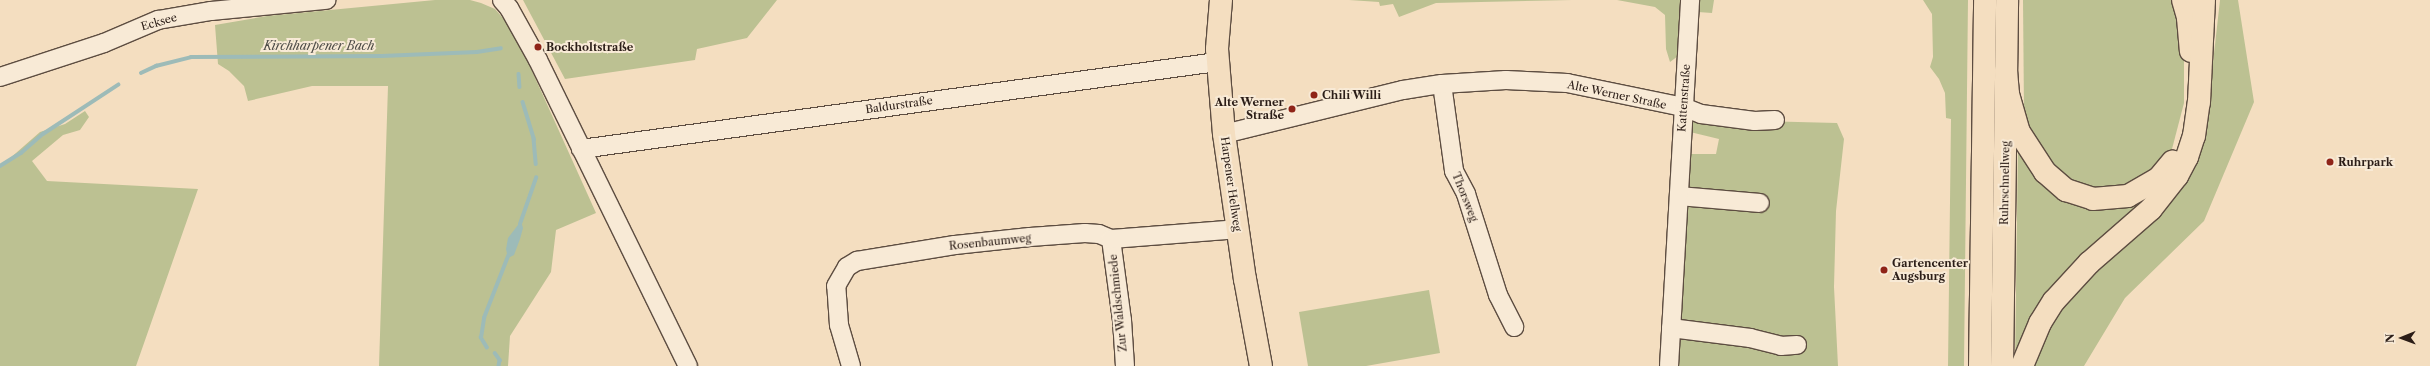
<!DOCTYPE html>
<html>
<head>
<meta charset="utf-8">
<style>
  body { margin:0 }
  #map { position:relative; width:2430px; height:366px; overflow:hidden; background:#f4dec0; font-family:"Libre Caslon Text",serif }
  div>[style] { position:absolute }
  .green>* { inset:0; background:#bcc192 }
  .water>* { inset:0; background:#9dbbb8 }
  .stream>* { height:3.5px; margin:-1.75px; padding:0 1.75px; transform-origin:1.75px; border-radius:1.75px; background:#9dbbb8 }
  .roads { filter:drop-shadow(1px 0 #5d4d41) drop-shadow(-1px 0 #5d4d41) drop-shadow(0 1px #5d4d41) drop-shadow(0 -1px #5d4d41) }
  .minor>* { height:18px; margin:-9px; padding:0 9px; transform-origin:9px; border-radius:9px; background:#f8ead6 }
  .major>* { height:22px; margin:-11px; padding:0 11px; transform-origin:11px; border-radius:11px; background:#f4dec0 }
  .highway>* { height:22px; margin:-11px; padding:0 11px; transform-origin:11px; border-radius:11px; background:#f4dec0 }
  .dots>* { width:11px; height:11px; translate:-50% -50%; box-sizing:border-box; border:2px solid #f8ead6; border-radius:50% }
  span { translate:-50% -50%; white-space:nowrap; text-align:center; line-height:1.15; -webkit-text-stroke:4px #f8ead6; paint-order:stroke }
  .street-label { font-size:11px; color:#2b1d17 }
  .poi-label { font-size:11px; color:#2b1d17; font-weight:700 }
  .left { translate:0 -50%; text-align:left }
  .right { translate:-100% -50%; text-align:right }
  .water-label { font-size:12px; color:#4d4c47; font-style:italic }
  .north { position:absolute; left:2382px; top:318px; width:40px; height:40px; -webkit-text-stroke:3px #f8ead6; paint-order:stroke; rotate:269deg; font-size:11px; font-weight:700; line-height:16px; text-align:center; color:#2b1d17 }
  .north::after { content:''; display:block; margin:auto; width:14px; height:18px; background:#2b1d17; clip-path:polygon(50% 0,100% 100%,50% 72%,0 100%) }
</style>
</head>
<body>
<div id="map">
  <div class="green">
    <i style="clip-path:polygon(435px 0,470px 0,481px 3px,495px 9px,514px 31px,596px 213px,556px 230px,551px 272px,510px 336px,508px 366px,379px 366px,388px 86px,312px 86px,248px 101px,244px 86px,229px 71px,218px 64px,215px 25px,267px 16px)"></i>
    <i style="clip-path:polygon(523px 0,777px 0,747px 38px,697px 49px,695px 60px,565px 79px)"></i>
    <i style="clip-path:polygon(1349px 0,1572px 0,1436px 3px,1399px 17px,1393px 4px,1380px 6px,1379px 2px)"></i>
    <i style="clip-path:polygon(1617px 0,1680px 0,1682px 27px,1678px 56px,1670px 62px,1666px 49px,1665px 15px,1655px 7px)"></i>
    <i style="clip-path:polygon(1698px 0,1714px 0,1712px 13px,1698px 12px)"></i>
    <i style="clip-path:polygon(1923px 0,1968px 0,1964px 366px,1948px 366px,1951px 119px,1946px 118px,1945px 93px,1939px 79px,1930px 67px,1933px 57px,1932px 14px)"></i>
    <i style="clip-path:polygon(2023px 0,2176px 0,2184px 22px,2184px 103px,2172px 149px,2159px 168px,2143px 182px,2109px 192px,2060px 178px,2031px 136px,2024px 112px)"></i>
    <i style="clip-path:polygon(2220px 0,2238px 0,2254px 102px,2204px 221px,2125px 298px,2084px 366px,2033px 366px,2042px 335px,2206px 125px)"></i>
    <i style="clip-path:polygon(85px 111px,89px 117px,80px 130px,63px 135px,32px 161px,47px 181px,198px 189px,136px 366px,0 366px,0 167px,40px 132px,65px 124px)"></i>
    <i style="clip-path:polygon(1691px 119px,1837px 123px,1844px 139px,1836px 211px,1834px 287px,1838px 366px,1677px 366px,1691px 154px,1716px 154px,1719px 139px,1690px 132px)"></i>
    <i style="clip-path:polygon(2018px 143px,2049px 186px,2152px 191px,2015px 365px)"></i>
    <i style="clip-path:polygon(1429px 290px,1440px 353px,1366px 366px,1308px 366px,1299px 312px)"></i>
  </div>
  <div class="water">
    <i style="clip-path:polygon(521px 221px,523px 228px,520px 239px,514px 255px,508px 258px,506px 249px,508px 238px)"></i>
  </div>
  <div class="stream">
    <i style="left:141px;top:73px;width:17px;rotate:-25deg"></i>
    <i style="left:156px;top:66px;width:36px;rotate:-14deg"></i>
    <i style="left:191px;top:57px;width:191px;rotate:-0.3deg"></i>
    <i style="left:382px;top:56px;width:95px;rotate:-2.4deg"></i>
    <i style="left:477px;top:52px;width:24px;rotate:-9deg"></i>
    <i style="left:519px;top:74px;width:13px;rotate:86deg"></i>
    <i style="left:523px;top:102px;width:39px;rotate:73deg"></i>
    <i style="left:534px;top:139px;width:25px;rotate:85deg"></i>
    <i style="left:0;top:166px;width:25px;rotate:-32deg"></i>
    <i style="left:21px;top:153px;width:29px;rotate:-41deg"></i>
    <i style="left:43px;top:134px;width:90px;rotate:-33.2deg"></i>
    <i style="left:520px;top:224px;width:49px;rotate:-70.8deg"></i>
    <i style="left:487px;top:348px;width:12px;rotate:-121deg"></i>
    <i style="left:481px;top:338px;width:20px;rotate:-81deg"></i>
    <i style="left:484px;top:318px;width:69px;rotate:-68.7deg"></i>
    <i style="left:495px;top:353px;width:9px;rotate:54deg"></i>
    <i style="left:500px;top:360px;width:6px;rotate:99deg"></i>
  </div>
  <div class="roads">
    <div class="minor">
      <i style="left:502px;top:0;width:11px;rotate:49deg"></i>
      <i style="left:509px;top:8px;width:60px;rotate:60.9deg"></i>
      <i style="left:538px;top:60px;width:341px;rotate:63.9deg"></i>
      <i style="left:0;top:77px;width:109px;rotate:-18.1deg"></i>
      <i style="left:104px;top:43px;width:59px;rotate:-23.1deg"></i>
      <i style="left:158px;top:20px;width:54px;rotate:-9.6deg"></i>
      <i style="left:211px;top:11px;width:116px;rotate:-5.5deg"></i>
      <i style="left:1442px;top:84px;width:88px;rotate:82.1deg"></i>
      <i style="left:1454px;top:171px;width:26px;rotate:62deg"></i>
      <i style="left:1466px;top:194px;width:106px;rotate:72.4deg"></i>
      <i style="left:1498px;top:295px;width:36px;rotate:63deg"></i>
      <i style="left:1224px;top:134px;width:184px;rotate:-13.8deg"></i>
      <i style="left:1403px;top:90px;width:39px;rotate:-9deg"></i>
      <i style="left:1442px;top:84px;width:64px;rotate:-3.6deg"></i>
      <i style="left:1506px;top:80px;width:61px;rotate:2.8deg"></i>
      <i style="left:1567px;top:83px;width:118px;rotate:11.7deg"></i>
      <i style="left:1683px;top:107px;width:19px;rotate:21deg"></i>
      <i style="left:1701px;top:114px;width:54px;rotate:7.4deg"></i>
      <i style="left:1755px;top:121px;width:20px;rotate:-3deg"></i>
      <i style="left:581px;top:149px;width:642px;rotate:-7.79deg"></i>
      <i style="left:1679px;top:196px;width:81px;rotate:4.9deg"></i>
      <i style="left:1111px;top:239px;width:82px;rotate:82.3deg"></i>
      <i style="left:1122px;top:320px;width:46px;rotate:86.3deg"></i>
      <i style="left:1671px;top:328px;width:80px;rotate:7.2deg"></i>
      <i style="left:1750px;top:338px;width:32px;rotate:14deg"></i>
      <i style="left:1781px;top:346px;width:16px;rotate:-4deg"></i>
      <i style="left:851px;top:366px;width:43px;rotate:-106.3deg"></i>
      <i style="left:839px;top:325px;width:39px;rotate:-94deg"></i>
      <i style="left:836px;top:286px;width:22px;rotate:-60deg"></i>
      <i style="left:847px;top:267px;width:12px;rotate:-31deg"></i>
      <i style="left:857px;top:261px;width:99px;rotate:-9.3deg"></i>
      <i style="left:955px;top:245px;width:75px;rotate:-6.1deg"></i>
      <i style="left:1030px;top:237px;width:55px;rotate:-4.2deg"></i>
      <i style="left:1085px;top:233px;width:14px;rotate:4deg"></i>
      <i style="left:1099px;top:234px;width:13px;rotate:23deg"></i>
      <i style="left:1111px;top:239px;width:126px;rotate:-4.5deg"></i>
      <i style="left:1669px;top:366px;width:367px;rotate:-86.7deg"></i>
    </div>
    <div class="major">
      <i style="left:1221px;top:0;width:49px;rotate:94.7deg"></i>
      <i style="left:1217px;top:49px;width:85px;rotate:85.3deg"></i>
      <i style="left:1224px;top:134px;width:147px;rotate:81.8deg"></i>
      <i style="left:1245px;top:279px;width:88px;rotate:79.6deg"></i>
    </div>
    <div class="highway">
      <i style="left:2183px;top:0;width:19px;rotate:74deg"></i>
      <i style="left:2188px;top:18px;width:33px;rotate:85deg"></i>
      <i style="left:2006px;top:71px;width:23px;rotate:85deg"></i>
      <i style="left:2008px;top:94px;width:40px;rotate:74deg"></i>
      <i style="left:2019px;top:132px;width:48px;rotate:57deg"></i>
      <i style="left:2045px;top:172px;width:28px;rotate:41deg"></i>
      <i style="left:2066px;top:190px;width:28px;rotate:18deg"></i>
      <i style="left:2093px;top:199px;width:35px;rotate:-5deg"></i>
      <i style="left:2128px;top:196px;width:34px;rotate:-30deg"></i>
      <i style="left:2158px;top:179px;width:23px;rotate:-50deg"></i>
      <i style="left:1980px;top:366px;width:366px;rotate:-89.2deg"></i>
      <i style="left:2002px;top:366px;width:366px;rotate:-89.2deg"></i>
      <i style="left:2022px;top:366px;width:47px;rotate:-67.3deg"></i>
      <i style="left:2040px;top:323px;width:26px;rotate:-58deg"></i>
      <i style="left:2054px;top:301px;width:52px;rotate:-47.4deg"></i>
      <i style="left:2089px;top:263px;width:82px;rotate:-41.1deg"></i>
      <i style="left:2151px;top:209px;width:42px;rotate:-51.8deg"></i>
      <i style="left:2177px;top:176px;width:21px;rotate:-62deg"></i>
      <i style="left:2187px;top:157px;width:22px;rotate:-72deg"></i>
      <i style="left:2194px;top:136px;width:34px;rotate:-82deg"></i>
      <i style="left:2199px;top:102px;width:102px;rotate:-87.2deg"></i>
    </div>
  </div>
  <div class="dots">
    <i style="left:538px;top:47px;background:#8f2418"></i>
    <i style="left:1314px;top:95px;background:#8f2418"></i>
    <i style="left:1292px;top:109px;background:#8f2418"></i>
    <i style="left:2330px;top:162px;background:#8f2418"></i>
    <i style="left:1884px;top:270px;background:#8f2418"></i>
  </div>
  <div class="street-label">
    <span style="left:159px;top:22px;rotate:-16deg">Ecksee</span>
    <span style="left:1617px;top:95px;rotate:12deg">Alte Werner Straße</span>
    <span style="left:1684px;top:98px;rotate:-86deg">Kattenstraße</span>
    <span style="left:899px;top:105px;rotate:-8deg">Baldurstraße</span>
    <span style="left:2005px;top:183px;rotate:-89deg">Ruhrschnellweg</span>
    <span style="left:1231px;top:184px;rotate:82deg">Harpener Hellweg</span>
    <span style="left:1465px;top:197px;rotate:68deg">Thorsweg</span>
    <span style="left:990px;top:242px;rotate:-6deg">Rosenbaumweg</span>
    <span style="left:1118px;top:303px;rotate:-96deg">Zur Waldschmiede</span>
  </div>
  <div class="poi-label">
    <span class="left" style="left:546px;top:47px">Bockholtstraße</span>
    <span class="left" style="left:1322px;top:95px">Chili Willi</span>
    <span class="right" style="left:1284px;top:109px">Alte Werner<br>Straße</span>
    <span class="left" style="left:2338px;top:162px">Ruhrpark</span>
    <span class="left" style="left:1892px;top:270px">Gartencenter<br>Augsburg</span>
  </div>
  <div class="water-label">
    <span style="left:319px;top:46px">Kirchharpener Bach</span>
  </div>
  <div class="north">N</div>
</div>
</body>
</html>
